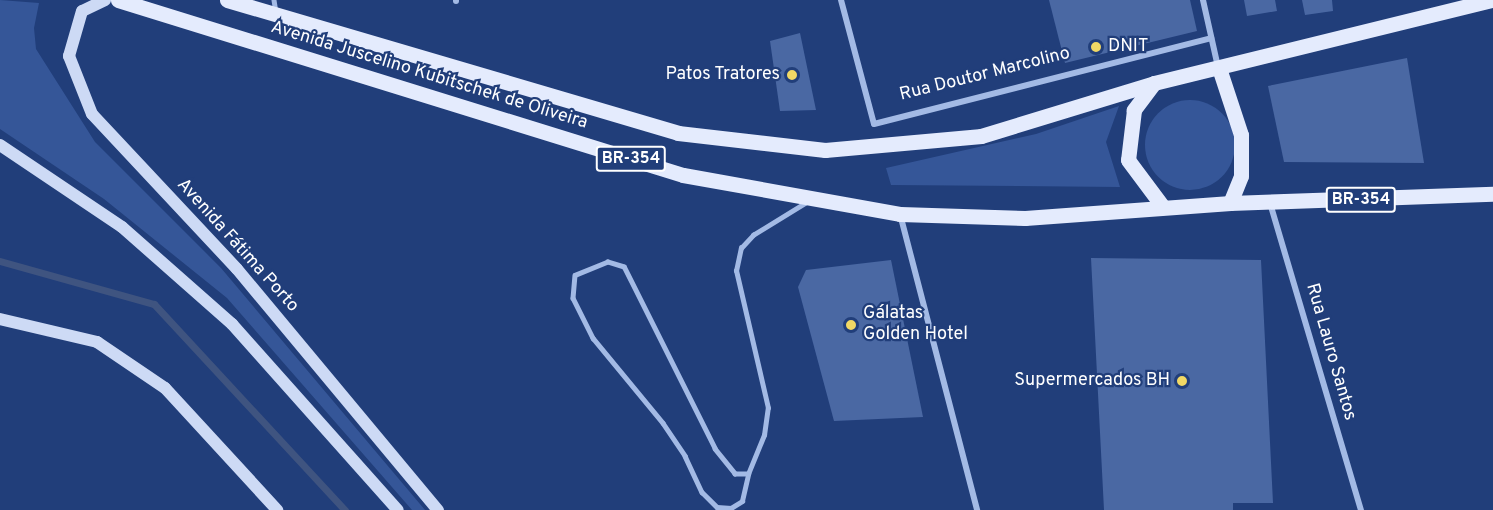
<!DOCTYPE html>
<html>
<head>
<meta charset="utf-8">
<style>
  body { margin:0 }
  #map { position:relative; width:1493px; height:510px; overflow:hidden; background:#213e7a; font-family:Overpass,sans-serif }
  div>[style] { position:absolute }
  .green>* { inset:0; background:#355698 }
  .round { border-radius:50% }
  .stream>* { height:7px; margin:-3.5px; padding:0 3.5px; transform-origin:3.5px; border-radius:3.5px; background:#3f5480 }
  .building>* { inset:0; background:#4a68a3 }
  .lane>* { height:4.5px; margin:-2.25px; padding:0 2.25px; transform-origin:2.25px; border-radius:2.25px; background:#a3bae5 }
  .street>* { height:6px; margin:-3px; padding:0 3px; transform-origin:3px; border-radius:3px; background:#a3bae5 }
  .secondary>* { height:12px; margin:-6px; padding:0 6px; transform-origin:6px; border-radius:6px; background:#cddaf5 }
  .primary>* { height:15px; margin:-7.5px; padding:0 7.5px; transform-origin:7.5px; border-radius:7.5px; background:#e4ebfd }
  .dots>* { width:16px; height:16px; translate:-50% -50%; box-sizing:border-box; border:3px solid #213e7a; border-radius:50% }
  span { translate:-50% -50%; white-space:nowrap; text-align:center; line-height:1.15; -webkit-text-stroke:4.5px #213e7a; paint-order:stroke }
  .shield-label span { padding:2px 4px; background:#213e7a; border:2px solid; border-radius:4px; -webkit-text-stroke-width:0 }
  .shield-label { font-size:16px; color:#fff; font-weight:700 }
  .poi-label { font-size:18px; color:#fff }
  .left { translate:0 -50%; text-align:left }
  .right { translate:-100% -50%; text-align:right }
  .street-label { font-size:18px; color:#fff }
</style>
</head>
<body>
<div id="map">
  <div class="green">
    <i style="clip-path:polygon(0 0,39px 3px,34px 28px,36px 49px,95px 142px,221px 268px,425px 510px,412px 510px,227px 298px,104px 199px,0 129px)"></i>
    <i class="round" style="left:1145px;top:100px;width:90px;height:90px"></i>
    <i style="clip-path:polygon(1119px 106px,1106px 142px,1120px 187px,891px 185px,886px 168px,1036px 134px)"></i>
  </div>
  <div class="stream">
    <i style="left:0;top:261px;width:160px;rotate:15.6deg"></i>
    <i style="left:154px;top:304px;width:281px;rotate:47.2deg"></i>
  </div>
  <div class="building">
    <i style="clip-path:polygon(1049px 0,1190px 0,1197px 31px,1065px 63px)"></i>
    <i style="clip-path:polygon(1244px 0,1275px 0,1277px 11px,1247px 16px)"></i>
    <i style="clip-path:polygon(1302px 0,1332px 0,1333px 11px,1305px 15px)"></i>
    <i style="clip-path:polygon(800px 33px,816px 110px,780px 111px,770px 41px)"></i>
    <i style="clip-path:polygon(1407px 58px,1424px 163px,1284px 162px,1268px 86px)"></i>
    <i style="clip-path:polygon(1091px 258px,1261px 260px,1273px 503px,1233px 503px,1233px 510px,1104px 510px)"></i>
    <i style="clip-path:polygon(891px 260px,923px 417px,834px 421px,798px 287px,806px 270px)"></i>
  </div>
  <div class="lane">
    <i style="left:274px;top:0;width:12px;rotate:81deg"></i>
    <i style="left:748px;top:474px;width:13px;rotate:180deg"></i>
    <i style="left:735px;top:474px;width:32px;rotate:-129deg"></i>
    <i style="left:715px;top:449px;width:203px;rotate:-116.6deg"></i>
    <i style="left:624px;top:267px;width:17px;rotate:-163deg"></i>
    <i style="left:608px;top:262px;width:35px;rotate:158deg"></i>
    <i style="left:575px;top:275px;width:23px;rotate:95deg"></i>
    <i style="left:573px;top:298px;width:45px;rotate:63.4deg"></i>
    <i style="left:593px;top:338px;width:110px;rotate:50.5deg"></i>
    <i style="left:663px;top:423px;width:40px;rotate:56deg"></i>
    <i style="left:685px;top:456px;width:40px;rotate:65deg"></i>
    <i style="left:702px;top:492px;width:21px;rotate:45deg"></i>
    <i style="left:717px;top:507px;width:14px;rotate:4deg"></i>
    <i style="left:731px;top:508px;width:13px;rotate:-32deg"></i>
    <i style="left:742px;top:501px;width:28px;rotate:-77deg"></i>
    <i style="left:748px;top:474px;width:42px;rotate:-67.7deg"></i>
    <i style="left:764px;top:435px;width:27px;rotate:-82deg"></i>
    <i style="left:768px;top:408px;width:141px;rotate:-103.1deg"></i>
    <i style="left:736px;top:271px;width:24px;rotate:-78deg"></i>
    <i style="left:741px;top:248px;width:18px;rotate:-47deg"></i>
    <i style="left:753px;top:235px;width:65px;rotate:-31.7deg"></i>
  </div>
  <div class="street">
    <i style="left:456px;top:0;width:1px;rotate:90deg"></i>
    <i style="left:841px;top:0;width:128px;rotate:75.1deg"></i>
    <i style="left:874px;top:124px;width:348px;rotate:-14.3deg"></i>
    <i style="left:1203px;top:0;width:69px;rotate:77.4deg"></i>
    <i style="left:1270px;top:203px;width:320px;rotate:73.5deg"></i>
    <i style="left:900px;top:214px;width:306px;rotate:75.4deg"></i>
  </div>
  <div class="secondary">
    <i style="left:105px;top:0;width:25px;rotate:154deg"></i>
    <i style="left:82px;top:11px;width:47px;rotate:106.1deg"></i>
    <i style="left:69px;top:56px;width:62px;rotate:68.4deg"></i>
    <i style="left:92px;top:114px;width:212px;rotate:46.9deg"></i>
    <i style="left:237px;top:269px;width:314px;rotate:50.2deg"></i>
    <i style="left:0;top:145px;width:147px;rotate:33.9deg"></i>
    <i style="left:122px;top:227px;width:147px;rotate:41.4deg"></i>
    <i style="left:232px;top:324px;width:249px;rotate:48.3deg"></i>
    <i style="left:0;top:319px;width:100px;rotate:13.3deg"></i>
    <i style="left:97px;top:342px;width:82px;rotate:34.1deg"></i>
    <i style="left:165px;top:388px;width:166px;rotate:47.4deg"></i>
  </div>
  <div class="primary">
    <i style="left:118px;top:0;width:591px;rotate:17.21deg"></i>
    <i style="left:683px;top:175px;width:220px;rotate:10.2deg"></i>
    <i style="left:900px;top:214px;width:125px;rotate:1.8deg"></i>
    <i style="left:1025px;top:218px;width:206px;rotate:-4.2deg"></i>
    <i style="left:1230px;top:203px;width:263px;rotate:-2deg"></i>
    <i style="left:227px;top:0;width:470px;rotate:16.4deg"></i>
    <i style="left:678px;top:133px;width:148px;rotate:6.6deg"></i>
    <i style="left:825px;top:150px;width:157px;rotate:-5.1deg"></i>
    <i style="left:981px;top:136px;width:181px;rotate:-17deg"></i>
    <i style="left:1154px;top:83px;width:349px;rotate:-13.8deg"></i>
    <i style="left:1219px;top:68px;width:71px;rotate:71.8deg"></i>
    <i style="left:1241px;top:135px;width:41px;rotate:90deg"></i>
    <i style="left:1241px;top:176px;width:29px;rotate:112deg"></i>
    <i style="left:1154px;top:83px;width:34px;rotate:127deg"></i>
    <i style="left:1134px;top:110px;width:50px;rotate:96.8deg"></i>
    <i style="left:1128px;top:160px;width:59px;rotate:53.3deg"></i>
  </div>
  <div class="dots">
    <i style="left:1096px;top:47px;background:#f1d865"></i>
    <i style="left:792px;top:75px;background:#f1d865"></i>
    <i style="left:851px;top:325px;background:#f1d865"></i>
    <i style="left:1182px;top:381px;background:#f1d865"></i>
  </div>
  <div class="shield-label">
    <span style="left:631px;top:159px">BR-354</span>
    <span style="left:1361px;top:200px">BR-354</span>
  </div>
  <div class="poi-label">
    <span class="left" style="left:1108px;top:47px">DNIT</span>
    <span class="right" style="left:780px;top:75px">Patos Tratores</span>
    <span class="left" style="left:863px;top:325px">Gálatas<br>Golden Hotel</span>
    <span class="right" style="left:1170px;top:381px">Supermercados BH</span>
  </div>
  <div class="street-label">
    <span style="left:985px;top:75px;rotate:-14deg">Rua Doutor Marcolino</span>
    <span style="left:429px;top:76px;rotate:17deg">Avenida Juscelino Kubitschek de Oliveira</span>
    <span style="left:237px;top:246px;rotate:48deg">Avenida Fátima Porto</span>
    <span style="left:1330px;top:352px;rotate:74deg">Rua Lauro Santos</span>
  </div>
</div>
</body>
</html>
